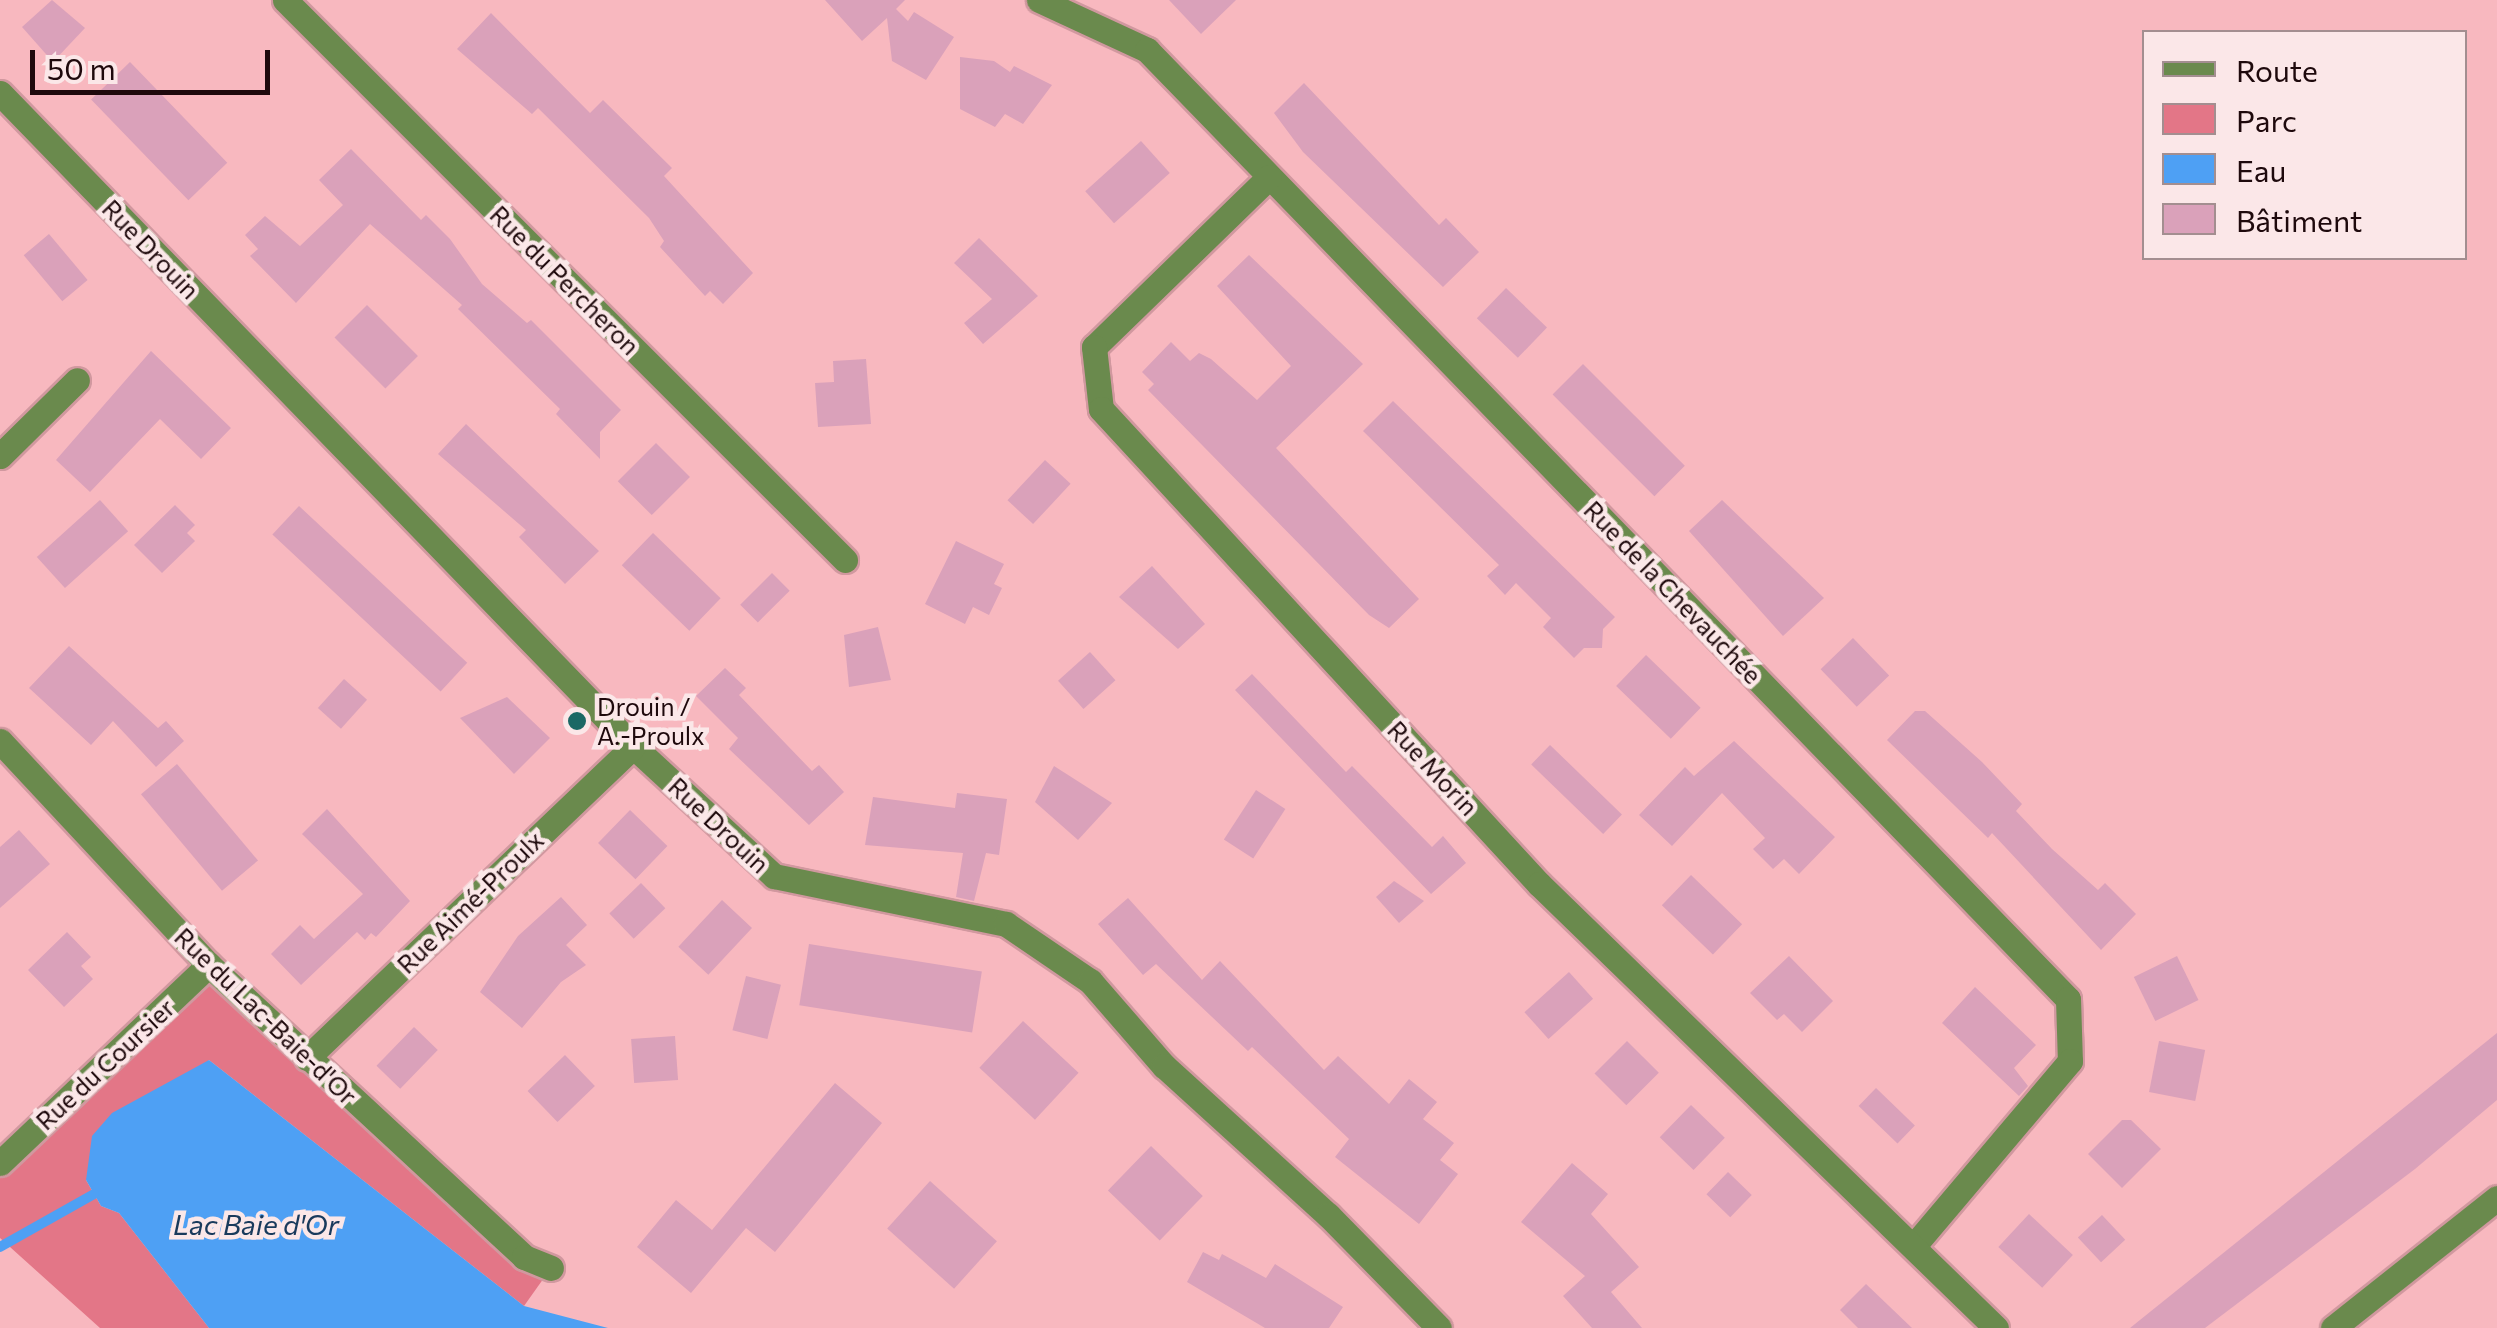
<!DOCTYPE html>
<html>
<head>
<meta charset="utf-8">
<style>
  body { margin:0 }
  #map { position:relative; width:2497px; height:1328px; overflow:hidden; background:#f8b8bf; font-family:Commissioner,sans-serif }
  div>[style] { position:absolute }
  .green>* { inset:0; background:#e37687 }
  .water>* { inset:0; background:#4ea0f4 }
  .stream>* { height:10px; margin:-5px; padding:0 5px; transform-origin:5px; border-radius:5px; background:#4ea0f4 }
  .building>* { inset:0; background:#daa1ba; transform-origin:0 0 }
  .roads { filter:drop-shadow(2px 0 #d1989f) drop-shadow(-2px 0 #d1989f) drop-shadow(0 2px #d1989f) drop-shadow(0 -2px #d1989f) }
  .minor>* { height:25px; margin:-12.5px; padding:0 12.5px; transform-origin:12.5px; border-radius:12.5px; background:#6a8a4d }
  .dots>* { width:28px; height:28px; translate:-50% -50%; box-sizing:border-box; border:5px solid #fbe7e8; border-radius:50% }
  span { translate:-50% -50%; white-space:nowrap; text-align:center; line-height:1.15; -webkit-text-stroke:9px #fbe7e8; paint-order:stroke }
  .street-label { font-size:25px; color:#1e090c }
  .poi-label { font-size:25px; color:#1e090c }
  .left { translate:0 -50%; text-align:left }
  .water-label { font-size:28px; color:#193a5c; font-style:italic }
  .legend { position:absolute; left:2142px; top:30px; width:325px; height:230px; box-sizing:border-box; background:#fbe7e8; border:2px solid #a38e90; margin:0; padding:12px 18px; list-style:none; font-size:30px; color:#1e090c }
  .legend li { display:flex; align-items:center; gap:20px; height:50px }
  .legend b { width:50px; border:2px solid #a38e90 }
  .scale { position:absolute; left:30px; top:50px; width:240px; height:45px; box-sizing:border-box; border:5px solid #1e090c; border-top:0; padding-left:12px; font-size:30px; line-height:35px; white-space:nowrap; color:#1e090c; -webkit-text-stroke:8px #fbe7e8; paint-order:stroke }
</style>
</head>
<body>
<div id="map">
  <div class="green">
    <i style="clip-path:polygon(209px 965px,551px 1268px,524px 1306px,209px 1060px,86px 1180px,101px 1206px,119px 1213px,209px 1328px,100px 1328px,0 1238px,0 1148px)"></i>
  </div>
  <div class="water">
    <i style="clip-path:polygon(209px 1060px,524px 1306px,608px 1328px,209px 1328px,119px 1213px,101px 1206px,86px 1180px,92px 1136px,112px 1113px)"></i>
  </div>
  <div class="stream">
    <i style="left:0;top:1247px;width:108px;rotate:-29.4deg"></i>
  </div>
  <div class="building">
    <i style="clip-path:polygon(52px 0,85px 28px,53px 62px,22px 27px)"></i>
    <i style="clip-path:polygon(825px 0,905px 0,896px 9px,908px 21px,914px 12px,954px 37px,926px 80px,892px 61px,887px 18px,862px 41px)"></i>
    <i style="clip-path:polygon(1169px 0,1236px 0,1201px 34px)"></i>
    <i style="clip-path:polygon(491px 13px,590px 113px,603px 100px,672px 168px,664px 176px,753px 273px,723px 304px,710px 291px,705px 296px,660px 247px,664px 241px,649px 218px,538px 108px,532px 114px,457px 49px)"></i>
    <i style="clip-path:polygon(960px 57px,994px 61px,1010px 72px,1014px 66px,1052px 85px,1023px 124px,1005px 114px,995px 127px,960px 109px)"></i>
    <i style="left:130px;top:62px;width:140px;height:54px;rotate:46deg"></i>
    <i style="clip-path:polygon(1304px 83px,1439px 225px,1446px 218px,1479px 252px,1443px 287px,1303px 152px,1274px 113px)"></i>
    <i style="left:1141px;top:141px;width:43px;height:75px;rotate:48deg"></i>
    <i style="clip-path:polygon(351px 149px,421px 220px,426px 215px,450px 239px,482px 284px,527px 323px,531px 320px,621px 410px,600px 432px,600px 459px,556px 414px,560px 409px,458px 309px,462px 305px,370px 224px,296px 303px,250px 256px,258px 249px,245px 235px,265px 216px,300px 246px,343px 205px,319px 180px)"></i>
    <i style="left:49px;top:234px;width:60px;height:33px;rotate:50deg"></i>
    <i style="clip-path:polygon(979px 238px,1038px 296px,983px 344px,964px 323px,992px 299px,954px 263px)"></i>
    <i style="clip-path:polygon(1249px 255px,1363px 364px,1276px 448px,1419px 599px,1389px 628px,1369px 615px,1148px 390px,1154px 384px,1142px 372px,1171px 342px,1190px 361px,1199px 353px,1211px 359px,1257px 400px,1291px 366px,1217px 286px)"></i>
    <i style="left:1506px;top:288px;width:57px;height:42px;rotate:44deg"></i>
    <i style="left:367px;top:305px;width:72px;height:46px;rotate:45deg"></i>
    <i style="clip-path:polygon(151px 351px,231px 428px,201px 459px,160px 419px,90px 492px,56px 460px)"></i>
    <i style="clip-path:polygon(866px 359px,871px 424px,818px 427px,815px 383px,834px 382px,833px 361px)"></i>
    <i style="left:1583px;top:364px;width:144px;height:43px;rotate:45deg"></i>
    <i style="clip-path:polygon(1393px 401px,1615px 617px,1603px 629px,1602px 648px,1584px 648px,1574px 658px,1543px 627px,1551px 618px,1516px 583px,1505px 595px,1487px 576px,1499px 565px,1363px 431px)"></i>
    <i style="clip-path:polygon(466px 424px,599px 551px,565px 584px,519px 537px,526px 530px,438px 454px)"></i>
    <i style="left:656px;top:443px;width:48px;height:54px;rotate:45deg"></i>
    <i style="left:1045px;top:460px;width:35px;height:55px;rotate:43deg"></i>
    <i style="left:100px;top:500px;width:42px;height:85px;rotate:48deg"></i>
    <i style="clip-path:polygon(1722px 500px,1824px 598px,1783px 636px,1689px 531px)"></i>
    <i style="clip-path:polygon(175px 505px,195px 525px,187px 533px,195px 541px,162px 573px,134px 545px)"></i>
    <i style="left:299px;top:506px;width:230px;height:39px;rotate:43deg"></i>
    <i style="left:653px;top:533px;width:94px;height:45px;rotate:44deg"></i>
    <i style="clip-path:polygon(956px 541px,1004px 564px,994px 584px,1002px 588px,989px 615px,973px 607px,965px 624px,925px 604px)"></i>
    <i style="clip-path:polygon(1152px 566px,1205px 624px,1178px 649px,1119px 597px)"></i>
    <i style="left:772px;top:573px;width:25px;height:45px;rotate:45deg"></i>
    <i style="clip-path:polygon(878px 627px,891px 680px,849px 687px,844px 635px)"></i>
    <i style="left:1853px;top:638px;width:52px;height:45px;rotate:46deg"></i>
    <i style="clip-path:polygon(69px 646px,158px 728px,166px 721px,184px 741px,156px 767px,113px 721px,91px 745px,29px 688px)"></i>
    <i style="left:1090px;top:652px;width:38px;height:43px;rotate:48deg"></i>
    <i style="left:1646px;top:655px;width:76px;height:43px;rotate:44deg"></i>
    <i style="clip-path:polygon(725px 668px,746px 688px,739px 695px,812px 771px,819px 765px,844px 792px,809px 825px,729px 749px,738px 738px,696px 696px)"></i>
    <i style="clip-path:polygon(1252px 674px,1346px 772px,1352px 766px,1432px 847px,1443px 836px,1466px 863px,1431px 894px,1235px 690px)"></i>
    <i style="left:344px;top:679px;width:31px;height:39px;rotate:42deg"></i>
    <i style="clip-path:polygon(507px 697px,550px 738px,514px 774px,460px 718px)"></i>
    <i style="clip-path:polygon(1915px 711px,1925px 711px,1982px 762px,2022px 804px,2016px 811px,2052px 849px,2098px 890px,2105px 883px,2136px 914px,2101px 950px,1992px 833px,1988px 838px,1887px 740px)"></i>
    <i style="clip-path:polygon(1734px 741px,1835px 837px,1799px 874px,1784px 859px,1773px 869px,1753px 849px,1765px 838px,1722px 793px,1672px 846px,1639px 815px,1685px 767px,1694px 776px)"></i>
    <i style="left:1550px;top:745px;width:100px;height:27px;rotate:44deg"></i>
    <i style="left:177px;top:764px;width:126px;height:47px;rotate:50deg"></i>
    <i style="clip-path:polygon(1054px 766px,1112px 803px,1078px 840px,1035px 802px)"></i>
    <i style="left:1256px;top:790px;width:35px;height:59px;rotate:33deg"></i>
    <i style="clip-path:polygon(957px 793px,1007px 799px,999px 855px,986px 853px,974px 901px,956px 897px,963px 853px,865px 845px,873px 797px,955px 808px)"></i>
    <i style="clip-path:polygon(327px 809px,410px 901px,376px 937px,371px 933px,365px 940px,357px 932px,301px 985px,271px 954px,300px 925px,314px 939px,363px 894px,302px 834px)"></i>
    <i style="left:630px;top:810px;width:52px;height:46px;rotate:44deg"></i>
    <i style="clip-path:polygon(19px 830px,50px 864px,0 908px,0 847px)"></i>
    <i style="left:1691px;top:875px;width:71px;height:42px;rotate:44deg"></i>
    <i style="clip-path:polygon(1394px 881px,1424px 901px,1399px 923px,1376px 897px)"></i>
    <i style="left:641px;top:883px;width:35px;height:44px;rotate:46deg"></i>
    <i style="clip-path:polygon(561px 897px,587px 925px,566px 945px,586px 965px,561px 982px,522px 1028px,480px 992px,518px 936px)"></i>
    <i style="clip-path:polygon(1128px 898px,1202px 980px,1220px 961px,1324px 1070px,1338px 1056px,1389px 1104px,1409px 1079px,1437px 1102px,1423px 1119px,1454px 1143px,1440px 1160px,1458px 1174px,1419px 1224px,1335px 1157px,1349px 1139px,1252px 1047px,1248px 1051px,1156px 964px,1143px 975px,1098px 924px)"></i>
    <i style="left:722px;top:900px;width:41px;height:64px;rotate:43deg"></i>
    <i style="clip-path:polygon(67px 932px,91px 957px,81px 966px,93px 979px,64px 1007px,28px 970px)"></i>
    <i style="left:809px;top:944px;width:175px;height:62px;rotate:9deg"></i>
    <i style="clip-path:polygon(1789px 956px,1833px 1001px,1802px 1032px,1784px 1014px,1777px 1020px,1750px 993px)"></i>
    <i style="left:2177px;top:956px;width:49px;height:48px;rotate:64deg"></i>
    <i style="left:1569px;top:972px;width:36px;height:60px;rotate:48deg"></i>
    <i style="left:746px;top:976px;width:36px;height:56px;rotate:14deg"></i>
    <i style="clip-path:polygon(1975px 987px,2036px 1045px,2014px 1068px,2028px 1086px,2019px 1096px,1942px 1023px)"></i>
    <i style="left:1023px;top:1021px;width:76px;height:64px;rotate:43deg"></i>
    <i style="left:414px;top:1027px;width:33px;height:54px;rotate:44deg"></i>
    <i style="clip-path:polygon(2497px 1033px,2497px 1100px,2415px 1169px,2205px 1328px,2130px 1328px)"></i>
    <i style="left:675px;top:1036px;width:44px;height:44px;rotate:86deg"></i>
    <i style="left:1627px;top:1041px;width:45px;height:46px;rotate:45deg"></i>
    <i style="left:2159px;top:1041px;width:47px;height:52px;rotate:11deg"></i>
    <i style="left:565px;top:1055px;width:43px;height:52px;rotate:46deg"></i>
    <i style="clip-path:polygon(835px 1083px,882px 1123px,775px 1252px,746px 1228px,691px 1293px,637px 1247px,676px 1200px,712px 1230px)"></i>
    <i style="left:1876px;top:1088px;width:54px;height:25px;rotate:44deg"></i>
    <i style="left:1691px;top:1105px;width:47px;height:45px;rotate:44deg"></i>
    <i style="clip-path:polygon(2122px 1120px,2131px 1120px,2161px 1149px,2122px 1188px,2088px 1154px)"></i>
    <i style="left:1151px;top:1146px;width:72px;height:62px;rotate:44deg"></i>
    <i style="clip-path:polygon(1572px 1163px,1608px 1194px,1591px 1214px,1639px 1267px,1611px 1292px,1642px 1328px,1592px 1328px,1563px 1296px,1585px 1276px,1521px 1222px)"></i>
    <i style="left:1728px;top:1172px;width:33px;height:31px;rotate:44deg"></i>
    <i style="left:930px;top:1181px;width:90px;height:64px;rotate:42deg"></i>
    <i style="left:2029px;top:1214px;width:60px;height:45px;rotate:43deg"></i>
    <i style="left:2102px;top:1215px;width:34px;height:33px;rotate:47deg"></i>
    <i style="clip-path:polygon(1203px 1252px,1219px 1260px,1222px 1254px,1266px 1278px,1275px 1264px,1343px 1307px,1329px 1328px,1265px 1328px,1187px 1282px)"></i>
    <i style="clip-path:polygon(1866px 1284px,1912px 1328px,1858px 1328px,1840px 1310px)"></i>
  </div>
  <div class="roads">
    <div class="minor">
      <i style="left:285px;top:0;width:792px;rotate:45deg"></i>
      <i style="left:1039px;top:0;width:119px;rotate:24.8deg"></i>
      <i style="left:1147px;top:50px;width:1322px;rotate:45.86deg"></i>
      <i style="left:2068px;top:999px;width:62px;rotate:88.2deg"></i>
      <i style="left:2070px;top:1061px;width:243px;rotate:130.2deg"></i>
      <i style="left:0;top:93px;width:909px;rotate:45.89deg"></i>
      <i style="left:633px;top:746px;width:192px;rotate:42.7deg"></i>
      <i style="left:774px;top:876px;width:237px;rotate:11.7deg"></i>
      <i style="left:1006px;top:924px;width:102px;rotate:34.2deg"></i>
      <i style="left:1090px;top:981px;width:113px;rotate:49deg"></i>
      <i style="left:1164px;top:1066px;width:222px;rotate:42.3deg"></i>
      <i style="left:1328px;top:1215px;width:158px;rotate:45.5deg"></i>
      <i style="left:1269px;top:177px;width:244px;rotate:135.8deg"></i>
      <i style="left:1094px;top:347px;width:62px;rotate:83.6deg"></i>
      <i style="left:1101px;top:409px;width:646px;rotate:47.32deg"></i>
      <i style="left:1539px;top:884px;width:637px;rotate:44.17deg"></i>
      <i style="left:0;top:456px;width:108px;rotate:-44.6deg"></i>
      <i style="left:0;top:741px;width:306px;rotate:47deg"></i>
      <i style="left:209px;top:965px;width:430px;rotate:42.8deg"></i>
      <i style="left:524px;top:1257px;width:29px;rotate:22deg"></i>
      <i style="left:307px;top:1058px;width:451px;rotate:-43.7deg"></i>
      <i style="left:0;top:1163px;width:288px;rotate:-43.5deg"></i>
      <i style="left:2333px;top:1328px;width:209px;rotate:-38.4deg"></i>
    </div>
  </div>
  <div class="dots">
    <i style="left:577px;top:721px;background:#1b6865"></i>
  </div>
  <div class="street-label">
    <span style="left:151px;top:249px;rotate:46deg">Rue Drouin</span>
    <span style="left:565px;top:280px;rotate:45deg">Rue du Percheron</span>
    <span style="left:1673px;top:592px;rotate:46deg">Rue de la Chevauchée</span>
    <span style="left:1433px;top:768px;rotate:47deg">Rue Morin</span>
    <span style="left:719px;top:825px;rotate:43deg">Rue Drouin</span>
    <span style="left:470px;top:902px;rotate:-44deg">Rue Aimé-Proulx</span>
    <span style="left:266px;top:1016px;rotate:44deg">Rue du Lac-Baie-d'Or</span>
    <span style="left:105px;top:1064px;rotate:-43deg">Rue du Coursier</span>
  </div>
  <div class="poi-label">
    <span class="left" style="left:597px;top:721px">Drouin /<br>A.-Proulx</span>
  </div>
  <div class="water-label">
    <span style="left:256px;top:1224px">Lac Baie d'Or</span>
  </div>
  <ul class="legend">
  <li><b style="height:12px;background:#6a8a4d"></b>Route</li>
  <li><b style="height:28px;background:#e37687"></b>Parc</li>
  <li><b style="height:28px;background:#4ea0f4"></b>Eau</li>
  <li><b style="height:28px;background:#daa1ba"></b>Bâtiment</li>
  </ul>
  <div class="scale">50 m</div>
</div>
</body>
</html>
